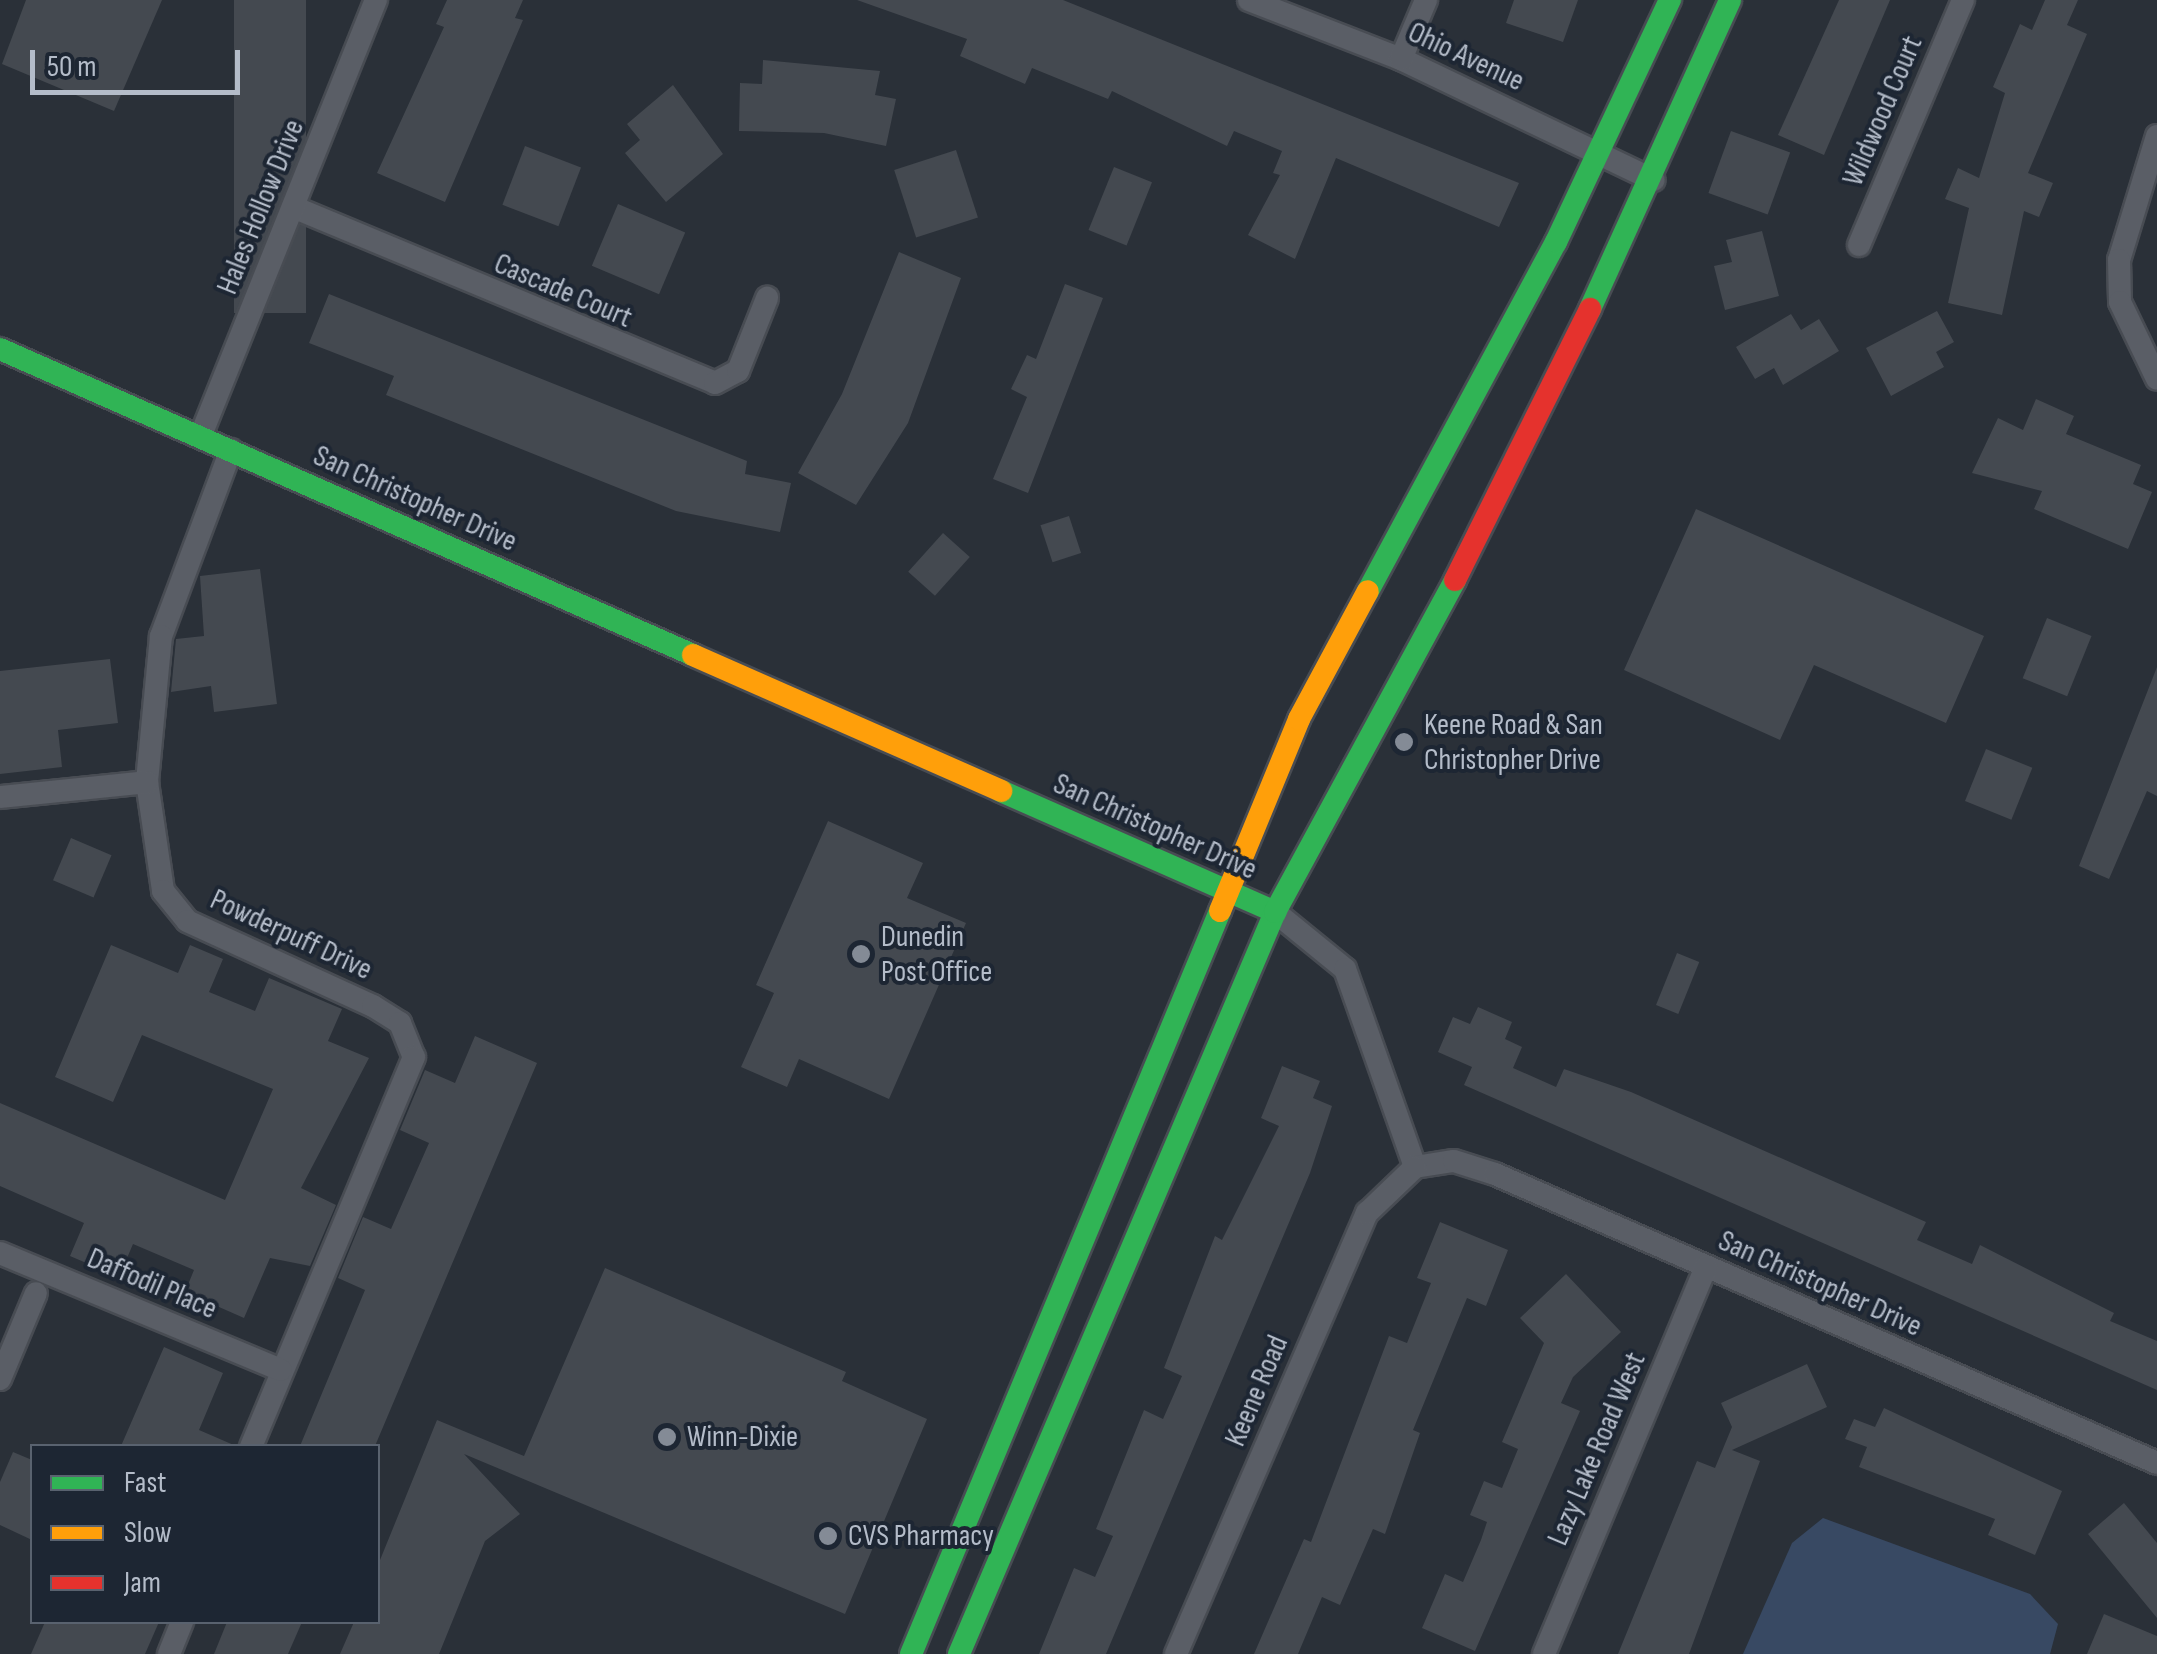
<!DOCTYPE html>
<html>
<head>
<meta charset="utf-8">
<style>
  body { margin:0 }
  #map { position:relative; width:2157px; height:1654px; overflow:hidden; background:#2a3038; font-family:"Sofia Sans Condensed",sans-serif }
  div>[style] { position:absolute }
  .water>* { inset:0; background:#384963 }
  .building>* { inset:0; background:#444950; transform-origin:0 0 }
  .roads { filter:drop-shadow(2px 0 #484c53) drop-shadow(-2px 0 #484c53) drop-shadow(0 2px #484c53) drop-shadow(0 -2px #484c53) }
  .street>* { height:22px; margin:-11px; padding:0 11px; transform-origin:11px; border-radius:11px; background:#5a5e66 }
  .fast>* { height:22px; margin:-11px; padding:0 11px; transform-origin:11px; border-radius:11px; background:#30b455 }
  .slow>* { height:22px; margin:-11px; padding:0 11px; transform-origin:11px; border-radius:11px; background:#ff9f0a }
  .jam>* { height:22px; margin:-11px; padding:0 11px; transform-origin:11px; border-radius:11px; background:#e5322d }
  .dots>* { width:28px; height:28px; translate:-50% -50%; box-sizing:border-box; border:5px solid #1d2633; border-radius:50% }
  span { translate:-50% -50%; white-space:nowrap; text-align:center; line-height:1.15; -webkit-text-stroke:8px #1d2633; paint-order:stroke }
  .street-label { font-size:30px; color:#b4bcc9 }
  .poi-label { font-size:30px; color:#b4bcc9 }
  .left { translate:0 -50%; text-align:left }
  .legend { position:absolute; left:30px; top:1444px; width:350px; height:180px; box-sizing:border-box; background:#1d2633; border:2px solid #59626f; margin:0; padding:12px 18px; list-style:none; font-size:30px; color:#b4bcc9 }
  .legend li { display:flex; align-items:center; gap:20px; height:50px }
  .legend b { width:50px; border:2px solid #59626f }
  .scale { position:absolute; left:30px; top:50px; width:210px; height:45px; box-sizing:border-box; border:5px solid #b4bcc9; border-top:0; padding-left:12px; font-size:30px; line-height:35px; white-space:nowrap; color:#b4bcc9; -webkit-text-stroke:8px #1d2633; paint-order:stroke }
</style>
</head>
<body>
<div id="map">
  <div class="water">
    <i style="clip-path:polygon(1823px 1518px,2030px 1594px,2058px 1624px,2050px 1654px,1743px 1654px,1792px 1543px)"></i>
  </div>
  <div class="building">
    <i style="clip-path:polygon(26px 0,162px 0,114px 111px,2px 64px)"></i>
    <i style="left:234px;top:0;width:72px;height:313px"></i>
    <i style="clip-path:polygon(447px 0,523px 0,515px 18px,523px 20px,445px 202px,377px 173px,444px 27px,436px 24px)"></i>
    <i style="clip-path:polygon(857px 0,1063px 0,1519px 183px,1499px 227px,1336px 158px,1295px 259px,1248px 235px,1280px 175px,1273px 173px,1282px 151px,1234px 131px,1227px 146px,1112px 91px,1108px 99px,1032px 68px,1025px 84px,960px 56px,967px 39px)"></i>
    <i style="clip-path:polygon(1514px 0,1578px 0,1563px 42px,1506px 23px)"></i>
    <i style="clip-path:polygon(1839px 0,1890px 0,1824px 155px,1778px 135px)"></i>
    <i style="clip-path:polygon(2045px 0,2078px 0,2067px 25px,2087px 34px,2028px 173px,2053px 183px,2039px 217px,2024px 211px,2002px 315px,1948px 303px,1969px 208px,1945px 199px,1958px 168px,1979px 178px,2005px 93px,1993px 87px,2020px 24px,2032px 30px)"></i>
    <i style="clip-path:polygon(763px 60px,880px 71px,875px 95px,896px 99px,886px 146px,824px 133px,739px 131px,740px 83px,762px 84px)"></i>
    <i style="clip-path:polygon(673px 85px,723px 154px,666px 202px,625px 153px,640px 140px,627px 124px)"></i>
    <i style="left:1731px;top:131px;width:63px;height:66px;rotate:20deg"></i>
    <i style="left:525px;top:146px;width:60px;height:63px;rotate:21deg"></i>
    <i style="left:956px;top:150px;width:71px;height:65px;rotate:72deg"></i>
    <i style="left:1114px;top:167px;width:41px;height:68px;rotate:22deg"></i>
    <i style="left:618px;top:204px;width:73px;height:67px;rotate:23deg"></i>
    <i style="clip-path:polygon(1762px 231px,1779px 296px,1725px 310px,1714px 266px,1732px 262px,1726px 240px)"></i>
    <i style="clip-path:polygon(899px 252px,961px 278px,908px 423px,856px 505px,798px 473px,842px 394px)"></i>
    <i style="clip-path:polygon(1065px 284px,1103px 298px,1028px 493px,993px 479px,1027px 397px,1011px 389px,1027px 355px,1036px 359px)"></i>
    <i style="clip-path:polygon(329px 294px,747px 461px,745px 474px,791px 483px,780px 532px,676px 511px,386px 395px,394px 376px,309px 343px)"></i>
    <i style="clip-path:polygon(1937px 311px,1954px 342px,1936px 352px,1944px 367px,1891px 396px,1866px 348px)"></i>
    <i style="clip-path:polygon(1791px 314px,1801px 330px,1819px 319px,1839px 351px,1783px 385px,1774px 368px,1755px 379px,1736px 347px)"></i>
    <i style="clip-path:polygon(2036px 399px,2074px 416px,2066px 434px,2141px 465px,2133px 484px,2152px 492px,2128px 549px,2034px 509px,2042px 491px,1972px 473px,1998px 418px,2023px 430px)"></i>
    <i style="clip-path:polygon(1696px 509px,1984px 636px,1946px 723px,1814px 665px,1780px 740px,1624px 670px)"></i>
    <i style="left:1069px;top:516px;width:39px;height:30px;rotate:72deg"></i>
    <i style="left:943px;top:533px;width:36px;height:52px;rotate:42deg"></i>
    <i style="clip-path:polygon(260px 569px,277px 704px,214px 712px,211px 686px,171px 692px,176px 639px,204px 636px,200px 576px)"></i>
    <i style="left:2047px;top:618px;width:48px;height:65px;rotate:22deg"></i>
    <i style="clip-path:polygon(110px 659px,118px 723px,58px 730px,62px 767px,0 774px,0 671px)"></i>
    <i style="clip-path:polygon(2157px 667px,2157px 796px,2147px 791px,2109px 879px,2079px 866px)"></i>
    <i style="left:1986px;top:749px;width:50px;height:56px;rotate:22deg"></i>
    <i style="clip-path:polygon(828px 821px,923px 863px,907px 898px,966px 923px,889px 1099px,799px 1059px,787px 1087px,741px 1067px,774px 993px,756px 985px)"></i>
    <i style="left:71px;top:838px;width:44px;height:46px;rotate:23deg"></i>
    <i style="clip-path:polygon(111px 945px,178px 973px,190px 945px,223px 959px,209px 992px,255px 1011px,269px 978px,342px 1009px,328px 1041px,369px 1058px,301px 1188px,336px 1205px,310px 1266px,270px 1258px,244px 1318px,185px 1292px,194px 1270px,133px 1244px,119px 1277px,70px 1256px,84px 1223px,0 1186px,0 1103px,225px 1200px,273px 1089px,142px 1035px,113px 1102px,55px 1077px)"></i>
    <i style="left:1677px;top:953px;width:24px;height:56px;rotate:22deg"></i>
    <i style="clip-path:polygon(1478px 1007px,1512px 1022px,1505px 1039px,1522px 1047px,1513px 1068px,1556px 1087px,1564px 1069px,1631px 1092px,1926px 1222px,1917px 1240px,1940px 1250px,1972px 1264px,1980px 1245px,2114px 1313px,2110px 1321px,2157px 1341px,2157px 1390px,1464px 1085px,1472px 1067px,1438px 1052px,1453px 1017px,1470px 1024px)"></i>
    <i style="clip-path:polygon(475px 1036px,537px 1063px,375px 1446px,300px 1446px,365px 1290px,338px 1278px,363px 1217px,391px 1229px,429px 1143px,400px 1130px,425px 1070px,455px 1083px)"></i>
    <i style="clip-path:polygon(1282px 1066px,1320px 1081px,1313px 1098px,1332px 1106px,1310px 1173px,1106px 1654px,1039px 1654px,1074px 1568px,1095px 1577px,1113px 1536px,1096px 1529px,1144px 1410px,1163px 1419px,1182px 1376px,1164px 1368px,1215px 1236px,1222px 1240px,1279px 1126px,1261px 1118px)"></i>
    <i style="clip-path:polygon(1440px 1222px,1508px 1250px,1486px 1306px,1467px 1298px,1413px 1430px,1420px 1433px,1385px 1534px,1373px 1529px,1340px 1605px,1322px 1597px,1298px 1654px,1254px 1654px,1304px 1539px,1311px 1542px,1389px 1336px,1407px 1343px,1431px 1283px,1417px 1278px)"></i>
    <i style="clip-path:polygon(605px 1268px,846px 1372px,842px 1381px,927px 1419px,845px 1614px,464px 1454px,520px 1514px,485px 1541px,439px 1654px,340px 1654px,354px 1622px,378px 1622px,378px 1565px,437px 1420px,524px 1456px)"></i>
    <i style="clip-path:polygon(1566px 1274px,1621px 1332px,1573px 1377px,1561px 1403px,1580px 1411px,1475px 1651px,1422px 1628px,1445px 1574px,1463px 1582px,1481px 1540px,1487px 1522px,1470px 1515px,1484px 1481px,1502px 1488px,1518px 1449px,1502px 1442px,1544px 1343px,1520px 1318px)"></i>
    <i style="clip-path:polygon(164px 1347px,223px 1373px,199px 1430px,236px 1446px,121px 1446px)"></i>
    <i style="clip-path:polygon(1807px 1364px,1827px 1407px,1732px 1450px,1760px 1461px,1689px 1654px,1618px 1654px,1697px 1461px,1715px 1468px,1732px 1427px,1721px 1403px)"></i>
    <i style="clip-path:polygon(1884px 1408px,2062px 1491px,2035px 1555px,1988px 1535px,1995px 1519px,1859px 1467px,1867px 1447px,1845px 1439px,1854px 1419px,1875px 1427px)"></i>
    <i style="clip-path:polygon(13px 1452px,32px 1460px,32px 1540px,0 1525px,0 1482px)"></i>
    <i style="clip-path:polygon(2124px 1503px,2157px 1543px,2157px 1618px,2088px 1534px)"></i>
    <i style="clip-path:polygon(2104px 1614px,2157px 1636px,2157px 1654px,2087px 1654px)"></i>
    <i style="clip-path:polygon(45px 1622px,159px 1622px,145px 1654px,31px 1654px)"></i>
    <i style="clip-path:polygon(227px 1622px,302px 1622px,288px 1654px,214px 1654px)"></i>
  </div>
  <div class="roads">
    <div class="street">
      <i style="left:1249px;top:0;width:163px;rotate:21.2deg"></i>
      <i style="left:1401px;top:59px;width:280px;rotate:25.6deg"></i>
      <i style="left:1401px;top:59px;width:64px;rotate:-67deg"></i>
      <i style="left:2157px;top:136px;width:130px;rotate:107deg"></i>
      <i style="left:2119px;top:260px;width:42px;rotate:88.6deg"></i>
      <i style="left:2120px;top:302px;width:85px;rotate:64.3deg"></i>
      <i style="left:293px;top:207px;width:457px;rotate:22.6deg"></i>
      <i style="left:715px;top:383px;width:26px;rotate:-28deg"></i>
      <i style="left:738px;top:371px;width:79px;rotate:-68.3deg"></i>
      <i style="left:1859px;top:245px;width:266px;rotate:-67deg"></i>
      <i style="left:201px;top:435px;width:469px;rotate:-68.1deg"></i>
      <i style="left:231px;top:450px;width:199px;rotate:110.6deg"></i>
      <i style="left:161px;top:636px;width:147px;rotate:95.5deg"></i>
      <i style="left:147px;top:782px;width:110px;rotate:81.6deg"></i>
      <i style="left:163px;top:891px;width:38px;rotate:51deg"></i>
      <i style="left:187px;top:921px;width:205px;rotate:24.6deg"></i>
      <i style="left:373px;top:1006px;width:32px;rotate:32deg"></i>
      <i style="left:400px;top:1023px;width:37px;rotate:68deg"></i>
      <i style="left:414px;top:1057px;width:422px;rotate:112.7deg"></i>
      <i style="left:0;top:797px;width:148px;rotate:-5.8deg"></i>
      <i style="left:1275px;top:912px;width:90px;rotate:39.2deg"></i>
      <i style="left:1345px;top:969px;width:210px;rotate:70.5deg"></i>
      <i style="left:1415px;top:1167px;width:39px;rotate:-9deg"></i>
      <i style="left:1454px;top:1161px;width:43px;rotate:17.6deg"></i>
      <i style="left:1495px;top:1174px;width:722px;rotate:23.58deg"></i>
      <i style="left:0;top:1253px;width:304px;rotate:22.6deg"></i>
      <i style="left:0;top:1379px;width:93px;rotate:-67.3deg"></i>
      <i style="left:169px;top:1654px;width:35px;rotate:-68deg"></i>
      <i style="left:1176px;top:1654px;width:481px;rotate:-66.6deg"></i>
      <i style="left:1367px;top:1213px;width:66px;rotate:-43.8deg"></i>
      <i style="left:1544px;top:1654px;width:420px;rotate:-67.3deg"></i>
    </div>
    <div class="fast">
      <i style="left:1590px;top:309px;width:339px;rotate:-65.6deg"></i>
      <i style="left:0;top:349px;width:758px;rotate:23.82deg"></i>
      <i style="left:1368px;top:591px;width:396px;rotate:-61.7deg"></i>
      <i style="left:1556px;top:242px;width:268px;rotate:-64.8deg"></i>
      <i style="left:1001px;top:791px;width:300px;rotate:23.8deg"></i>
      <i style="left:911px;top:1654px;width:805px;rotate:-67.42deg"></i>
      <i style="left:959px;top:1654px;width:806px;rotate:-66.93deg"></i>
      <i style="left:1275px;top:912px;width:378px;rotate:-61.5deg"></i>
    </div>
    <div class="slow">
      <i style="left:693px;top:655px;width:337px;rotate:23.8deg"></i>
      <i style="left:1220px;top:911px;width:208px;rotate:-67.6deg"></i>
      <i style="left:1299px;top:719px;width:145px;rotate:-61.7deg"></i>
    </div>
    <div class="jam">
      <i style="left:1455px;top:580px;width:303px;rotate:-63.5deg"></i>
    </div>
  </div>
  <div class="dots">
    <i style="left:1404px;top:742px;background:#848b96"></i>
    <i style="left:861px;top:954px;background:#848b96"></i>
    <i style="left:667px;top:1437px;background:#848b96"></i>
    <i style="left:828px;top:1536px;background:#848b96"></i>
  </div>
  <div class="street-label">
    <span style="left:1466px;top:57px;rotate:25deg">Ohio Avenue</span>
    <span style="left:1883px;top:111px;rotate:-67deg">Wildwood Court</span>
    <span style="left:261px;top:207px;rotate:-68deg">Hales Hollow Drive</span>
    <span style="left:563px;top:291px;rotate:23deg">Cascade Court</span>
    <span style="left:415px;top:499px;rotate:24deg">San Christopher Drive</span>
    <span style="left:1155px;top:827px;rotate:24deg">San Christopher Drive</span>
    <span style="left:291px;top:935px;rotate:25deg">Powderpuff Drive</span>
    <span style="left:152px;top:1284px;rotate:23deg">Daffodil Place</span>
    <span style="left:1820px;top:1284px;rotate:24deg">San Christopher Drive</span>
    <span style="left:1257px;top:1391px;rotate:-67deg">Keene Road</span>
    <span style="left:1597px;top:1449px;rotate:-67deg">Lazy Lake Road West</span>
  </div>
  <div class="poi-label">
    <span class="left" style="left:1424px;top:742px">Keene Road &amp; San<br>Christopher Drive</span>
    <span class="left" style="left:881px;top:954px">Dunedin<br>Post Office</span>
    <span class="left" style="left:687px;top:1437px">Winn-Dixie</span>
    <span class="left" style="left:848px;top:1536px">CVS Pharmacy</span>
  </div>
  <ul class="legend">
  <li><b style="height:12px;background:#30b455"></b>Fast</li>
  <li><b style="height:12px;background:#ff9f0a"></b>Slow</li>
  <li><b style="height:12px;background:#e5322d"></b>Jam</li>
  </ul>
  <div class="scale">50 m</div>
</div>
</body>
</html>
